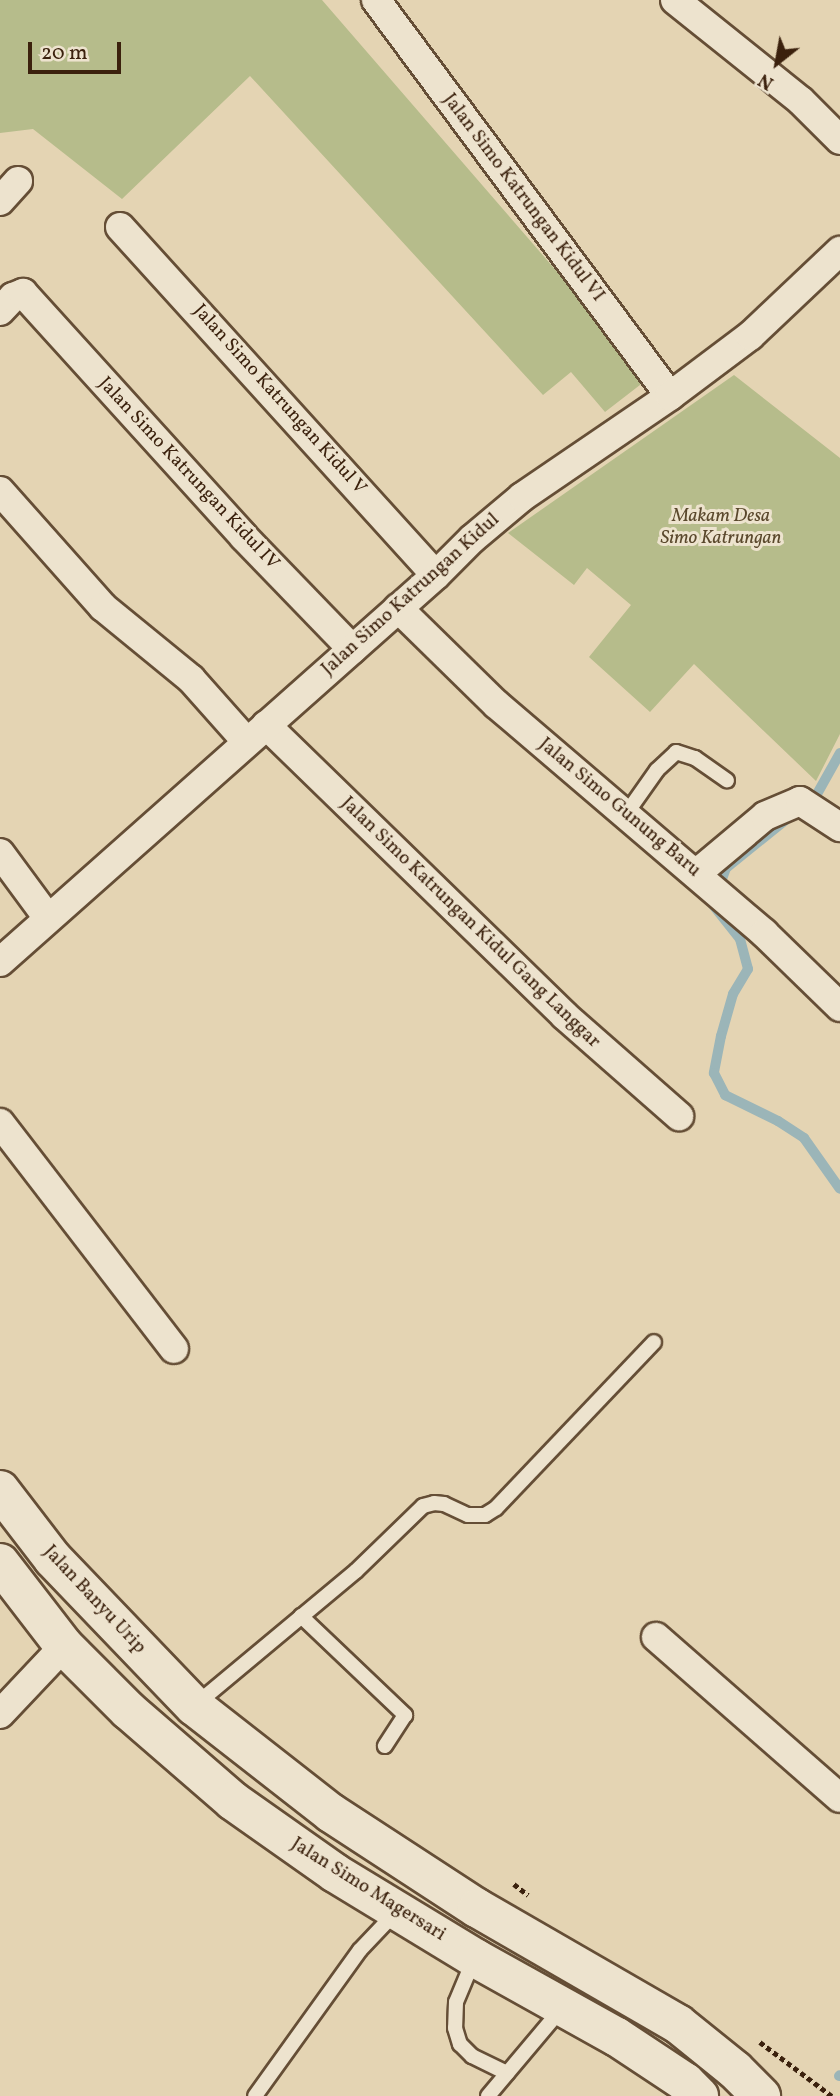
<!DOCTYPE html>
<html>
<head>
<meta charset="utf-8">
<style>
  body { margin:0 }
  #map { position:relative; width:840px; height:2096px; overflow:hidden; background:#e4d4b3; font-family:Vollkorn,serif }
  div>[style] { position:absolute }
  .green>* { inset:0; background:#b6bc8b }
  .stream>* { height:10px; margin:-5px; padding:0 5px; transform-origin:5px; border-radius:5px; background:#9bb5b8 }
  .path>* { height:4.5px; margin-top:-2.25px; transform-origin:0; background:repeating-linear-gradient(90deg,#3b210d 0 5px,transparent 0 8.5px) }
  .roads { filter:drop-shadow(2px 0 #654e36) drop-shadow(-2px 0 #654e36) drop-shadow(0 2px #654e36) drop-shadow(0 -2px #654e36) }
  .service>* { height:14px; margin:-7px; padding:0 7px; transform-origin:7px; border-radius:7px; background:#ede3ce }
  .minor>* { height:28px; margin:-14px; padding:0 14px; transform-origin:14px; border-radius:14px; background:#ede3ce }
  .secondary>* { height:38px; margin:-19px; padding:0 19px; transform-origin:19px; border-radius:19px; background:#ede3ce }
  span { translate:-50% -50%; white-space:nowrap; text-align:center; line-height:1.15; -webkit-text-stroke:6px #ede3ce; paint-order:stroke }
  .street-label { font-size:19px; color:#3b210d }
  .park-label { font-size:19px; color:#5a482c; font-style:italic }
  .north { position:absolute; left:742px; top:28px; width:70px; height:70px; -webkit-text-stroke:5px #ede3ce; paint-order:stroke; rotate:211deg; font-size:19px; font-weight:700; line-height:28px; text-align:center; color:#3b210d }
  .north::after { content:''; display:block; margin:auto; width:24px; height:32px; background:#3b210d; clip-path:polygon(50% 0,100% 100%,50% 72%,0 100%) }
  .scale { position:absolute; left:28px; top:42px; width:93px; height:32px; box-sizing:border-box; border:4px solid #3b210d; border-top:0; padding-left:9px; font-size:21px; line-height:24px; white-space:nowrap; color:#3b210d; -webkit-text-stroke:5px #ede3ce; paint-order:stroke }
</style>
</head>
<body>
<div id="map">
  <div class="green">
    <i style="clip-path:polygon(0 0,322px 0,649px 378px,605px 412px,571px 372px,543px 395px,250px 76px,122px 199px,33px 129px,0 133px)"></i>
    <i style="clip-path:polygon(734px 375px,840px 458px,840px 734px,816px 781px,694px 664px,650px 712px,589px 657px,631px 605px,587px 568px,574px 585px,508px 533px)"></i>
  </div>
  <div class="stream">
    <i style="left:808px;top:801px;width:11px;rotate:-38deg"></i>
    <i style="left:817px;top:794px;width:47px;rotate:-60.7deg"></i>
    <i style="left:718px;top:890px;width:23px;rotate:-70deg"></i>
    <i style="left:726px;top:868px;width:80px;rotate:-38.9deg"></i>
    <i style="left:713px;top:905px;width:43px;rotate:51.5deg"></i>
    <i style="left:740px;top:939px;width:31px;rotate:75deg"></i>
    <i style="left:748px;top:969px;width:29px;rotate:121deg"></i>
    <i style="left:733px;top:994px;width:44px;rotate:105.9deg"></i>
    <i style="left:721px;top:1036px;width:38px;rotate:101deg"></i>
    <i style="left:714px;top:1073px;width:25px;rotate:63deg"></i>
    <i style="left:725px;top:1095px;width:59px;rotate:26.1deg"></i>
    <i style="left:778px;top:1121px;width:31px;rotate:33deg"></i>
    <i style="left:804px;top:1138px;width:62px;rotate:54.8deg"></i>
    <i style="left:839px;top:2076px;width:1px;rotate:-45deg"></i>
  </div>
  <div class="path">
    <i style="left:514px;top:1884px;width:18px;rotate:38deg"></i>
    <i style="left:760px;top:2042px;width:90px;rotate:36.9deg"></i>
  </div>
  <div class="roads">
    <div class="service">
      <i style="left:626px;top:814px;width:54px;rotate:-54.8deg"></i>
      <i style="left:657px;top:770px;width:26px;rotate:-43deg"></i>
      <i style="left:676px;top:752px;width:20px;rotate:18deg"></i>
      <i style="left:695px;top:758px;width:39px;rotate:35deg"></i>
      <i style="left:301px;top:1616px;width:144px;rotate:43.6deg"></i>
      <i style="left:405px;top:1715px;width:37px;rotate:123deg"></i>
      <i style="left:194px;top:1706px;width:211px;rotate:-39.8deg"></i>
      <i style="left:356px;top:1571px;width:93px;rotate:-44.1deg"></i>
      <i style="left:423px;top:1506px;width:11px;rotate:-15deg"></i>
      <i style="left:434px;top:1503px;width:10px;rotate:6deg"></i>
      <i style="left:444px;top:1504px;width:26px;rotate:25deg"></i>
      <i style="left:468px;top:1515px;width:17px"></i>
      <i style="left:485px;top:1515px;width:13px;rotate:-32deg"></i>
      <i style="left:496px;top:1508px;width:229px;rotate:-46.4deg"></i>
      <i style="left:474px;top:1959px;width:47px;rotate:112.7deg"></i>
      <i style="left:456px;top:2002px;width:26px;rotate:92deg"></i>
      <i style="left:455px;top:2028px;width:17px;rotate:73deg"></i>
      <i style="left:460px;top:2044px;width:17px;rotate:45deg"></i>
      <i style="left:472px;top:2056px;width:39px;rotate:26deg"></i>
      <i style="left:255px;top:2096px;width:180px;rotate:-54.3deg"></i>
      <i style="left:360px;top:1950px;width:52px;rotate:-46.5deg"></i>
      <i style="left:488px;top:2096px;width:115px;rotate:-49.9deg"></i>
    </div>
    <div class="minor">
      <i style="left:376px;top:0;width:493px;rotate:53.4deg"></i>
      <i style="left:675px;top:0;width:161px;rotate:38.7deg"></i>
      <i style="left:801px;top:101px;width:55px;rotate:45deg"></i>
      <i style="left:0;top:201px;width:27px;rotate:-48deg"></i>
      <i style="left:120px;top:227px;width:470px;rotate:47.8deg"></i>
      <i style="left:0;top:311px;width:19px;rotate:-47deg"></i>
      <i style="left:13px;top:297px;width:11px;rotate:-22deg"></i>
      <i style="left:23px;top:293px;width:329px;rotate:47.8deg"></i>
      <i style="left:244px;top:537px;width:156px;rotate:46deg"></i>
      <i style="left:0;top:491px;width:155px;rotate:48.4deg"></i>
      <i style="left:103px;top:607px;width:114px;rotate:39.3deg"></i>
      <i style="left:191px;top:679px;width:84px;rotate:48.4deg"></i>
      <i style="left:398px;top:608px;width:137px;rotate:44.4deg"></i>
      <i style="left:496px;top:704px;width:353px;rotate:40.5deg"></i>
      <i style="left:764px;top:933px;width:106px;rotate:44.2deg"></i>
      <i style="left:266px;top:725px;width:417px;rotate:44.2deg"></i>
      <i style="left:565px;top:1016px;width:152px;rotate:41.3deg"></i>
      <i style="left:0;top:853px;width:81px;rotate:53.6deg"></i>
      <i style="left:696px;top:874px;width:90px;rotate:-40deg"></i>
      <i style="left:765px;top:816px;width:38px;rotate:-23deg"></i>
      <i style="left:800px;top:801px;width:48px;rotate:33deg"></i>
      <i style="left:0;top:962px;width:583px;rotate:-41.59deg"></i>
      <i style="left:436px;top:575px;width:51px;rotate:-45deg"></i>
      <i style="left:472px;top:539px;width:65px;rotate:-40deg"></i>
      <i style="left:522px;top:497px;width:179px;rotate:-34.3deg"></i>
      <i style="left:670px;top:396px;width:100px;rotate:-36.9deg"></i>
      <i style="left:750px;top:336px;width:124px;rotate:-43.4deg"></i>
      <i style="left:0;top:1123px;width:285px;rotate:52.4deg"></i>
      <i style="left:656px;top:1637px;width:244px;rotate:41.2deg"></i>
      <i style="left:0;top:1714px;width:93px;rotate:-46.7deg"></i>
    </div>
    <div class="secondary">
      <i style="left:0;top:1490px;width:87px;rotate:52.5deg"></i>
      <i style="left:53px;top:1559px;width:204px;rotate:46.2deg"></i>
      <i style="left:194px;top:1706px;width:174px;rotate:38deg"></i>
      <i style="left:331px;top:1813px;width:174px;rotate:33.1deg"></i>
      <i style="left:477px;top:1908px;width:232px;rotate:30deg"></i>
      <i style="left:678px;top:2024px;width:73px;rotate:38.9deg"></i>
      <i style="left:735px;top:2070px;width:37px;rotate:45deg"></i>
      <i style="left:0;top:1563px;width:105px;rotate:52.4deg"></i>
      <i style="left:64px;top:1646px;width:91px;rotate:45deg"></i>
      <i style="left:128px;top:1710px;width:139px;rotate:40.9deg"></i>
      <i style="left:233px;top:1801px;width:125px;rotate:35.2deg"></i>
      <i style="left:335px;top:1873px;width:164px;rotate:31.3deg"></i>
      <i style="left:475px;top:1958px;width:162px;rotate:29.1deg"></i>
      <i style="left:617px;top:2037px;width:82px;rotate:33.5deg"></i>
      <i style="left:685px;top:2082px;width:20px;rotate:45deg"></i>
    </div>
  </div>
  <div class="street-label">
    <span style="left:523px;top:198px;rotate:53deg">Jalan Simo Katrungan Kidul VI</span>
    <span style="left:279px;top:400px;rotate:48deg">Jalan Simo Katrungan Kidul V</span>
    <span style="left:188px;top:474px;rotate:47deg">Jalan Simo Katrungan Kidul IV</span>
    <span style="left:411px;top:595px;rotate:-42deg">Jalan Simo Katrungan Kidul</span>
    <span style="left:619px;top:808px;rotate:40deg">Jalan Simo Gunung Baru</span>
    <span style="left:470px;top:923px;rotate:44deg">Jalan Simo Katrungan Kidul Gang Langgar</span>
    <span style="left:94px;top:1600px;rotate:47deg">Jalan Banyu Urip</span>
    <span style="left:368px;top:1890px;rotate:32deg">Jalan Simo Magersari</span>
  </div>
  <div class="park-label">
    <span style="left:721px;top:528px">Makam Desa<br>Simo Katrungan</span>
  </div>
  <div class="north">N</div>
  <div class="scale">20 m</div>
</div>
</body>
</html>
